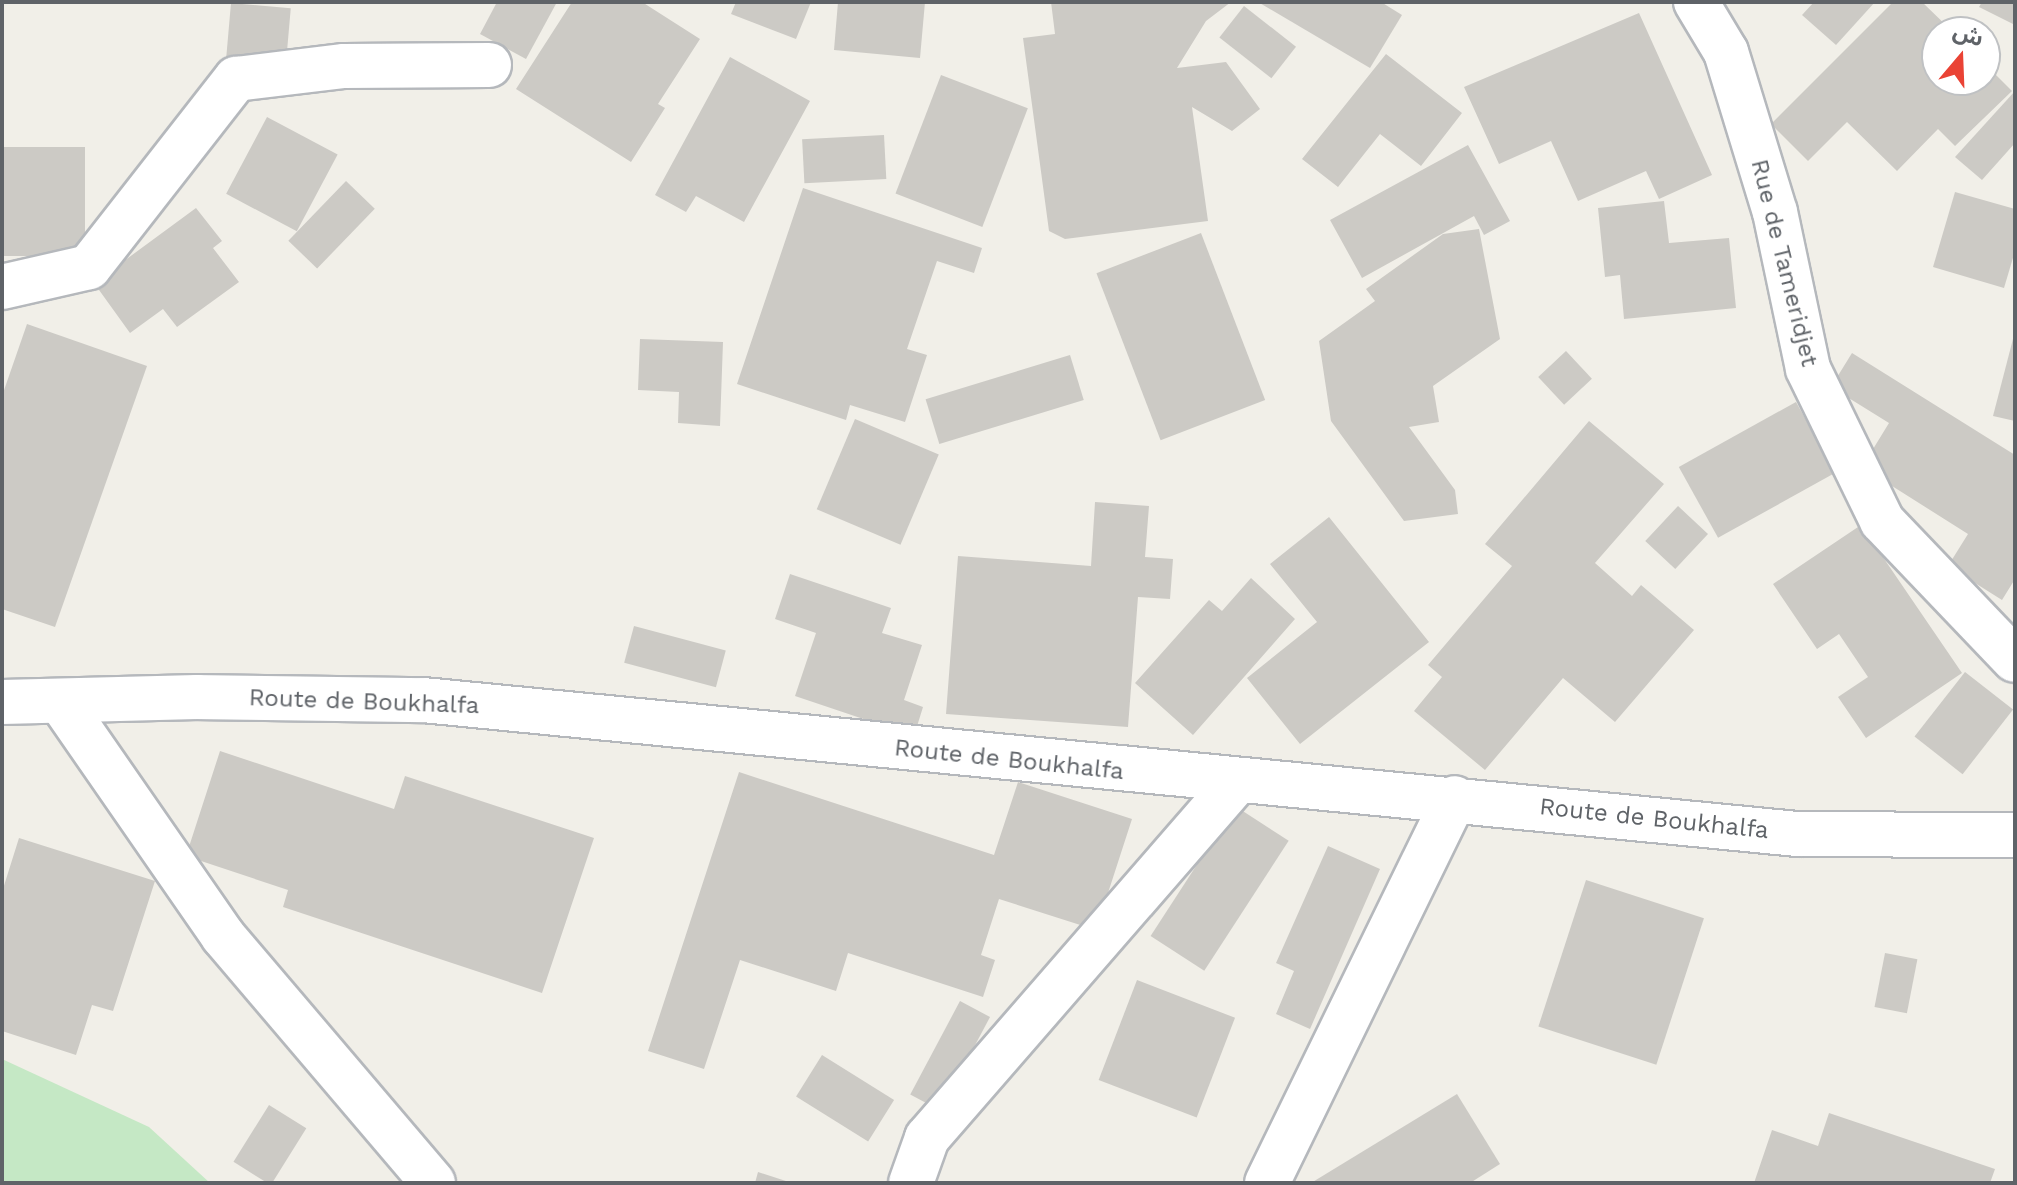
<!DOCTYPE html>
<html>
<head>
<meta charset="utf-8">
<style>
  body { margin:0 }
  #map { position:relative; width:2017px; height:1185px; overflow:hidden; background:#f1efe8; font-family:"Work Sans","Noto Sans Arabic",sans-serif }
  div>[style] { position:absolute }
  .green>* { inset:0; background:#c5e8c5 }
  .building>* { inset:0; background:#cccac5; transform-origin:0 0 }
  .roads { filter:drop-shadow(2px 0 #b5b8bc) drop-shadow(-2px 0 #b5b8bc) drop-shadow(0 2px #b5b8bc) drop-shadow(0 -2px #b5b8bc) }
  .minor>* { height:44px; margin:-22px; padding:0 22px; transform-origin:22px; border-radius:22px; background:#fff }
  .secondary>* { height:44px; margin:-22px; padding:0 22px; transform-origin:22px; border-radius:22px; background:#fff }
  span { translate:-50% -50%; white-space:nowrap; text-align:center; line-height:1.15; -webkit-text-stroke:7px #fff; paint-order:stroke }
  .street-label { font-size:24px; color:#5f6368 }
  .frame { position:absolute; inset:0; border:4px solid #5f6368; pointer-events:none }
  .north { position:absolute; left:1921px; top:16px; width:80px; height:80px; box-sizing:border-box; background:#fff; border:2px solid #bfc1c3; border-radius:50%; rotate:19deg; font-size:22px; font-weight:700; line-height:32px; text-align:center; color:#5f6368 }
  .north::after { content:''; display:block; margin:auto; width:28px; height:36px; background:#ea4335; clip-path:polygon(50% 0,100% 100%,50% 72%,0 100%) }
</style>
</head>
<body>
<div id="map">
  <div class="green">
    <i style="clip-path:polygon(2px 1059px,149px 1127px,210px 1183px,2px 1183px)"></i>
  </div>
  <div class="building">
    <i style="clip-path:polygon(497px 2px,557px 2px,526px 59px,480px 34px)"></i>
    <i style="clip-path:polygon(572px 2px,642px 2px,700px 39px,658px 104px,665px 108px,631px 162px,516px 89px)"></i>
    <i style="clip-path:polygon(736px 2px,811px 2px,796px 39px,731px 14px)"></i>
    <i style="clip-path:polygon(838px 2px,925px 2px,920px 58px,834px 50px)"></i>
    <i style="clip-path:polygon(1051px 2px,1231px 2px,1206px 21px,1177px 68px,1226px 62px,1260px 109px,1232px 131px,1192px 107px,1208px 221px,1065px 239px,1049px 231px,1023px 38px,1055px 34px)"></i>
    <i style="clip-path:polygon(1258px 2px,1381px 2px,1402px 15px,1370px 68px)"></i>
    <i style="clip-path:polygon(1814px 2px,1875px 2px,1836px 45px,1802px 15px)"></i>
    <i style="clip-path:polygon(1893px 2px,1922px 2px,1953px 32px,1937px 32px,1937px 80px,1985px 80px,1985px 64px,2012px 91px,1955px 146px,1938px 129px,1897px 171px,1847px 122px,1808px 161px,1771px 124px)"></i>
    <i style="clip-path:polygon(1982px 2px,2015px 2px,2015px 25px,1979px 7px)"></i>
    <i style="left:231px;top:3px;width:60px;height:57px;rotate:5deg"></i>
    <i style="left:1244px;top:6px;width:66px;height:40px;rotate:38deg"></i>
    <i style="clip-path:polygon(1639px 13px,1712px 175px,1659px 199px,1646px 171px,1578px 201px,1551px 141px,1499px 164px,1464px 87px)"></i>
    <i style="clip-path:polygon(1386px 54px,1462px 113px,1421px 166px,1380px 134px,1338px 187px,1302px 159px)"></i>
    <i style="clip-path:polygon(730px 57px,810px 101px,744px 222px,696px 196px,686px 212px,655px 195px)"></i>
    <i style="left:941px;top:75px;width:93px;height:127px;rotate:21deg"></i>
    <i style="clip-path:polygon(2015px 91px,2015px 143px,1982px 180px,1955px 157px)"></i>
    <i style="left:267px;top:117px;width:80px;height:87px;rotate:28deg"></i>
    <i style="left:884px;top:135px;width:44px;height:82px;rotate:87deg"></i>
    <i style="clip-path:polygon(1468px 145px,1510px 221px,1484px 235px,1474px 216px,1362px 278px,1330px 220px)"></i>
    <i style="left:2px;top:147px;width:83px;height:109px"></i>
    <i style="left:346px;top:181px;width:40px;height:83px;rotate:44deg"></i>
    <i style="clip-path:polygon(803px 188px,982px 248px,974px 273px,937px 261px,907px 349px,927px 355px,905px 422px,850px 405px,846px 420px,737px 384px)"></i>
    <i style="clip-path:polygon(1955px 192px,2015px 209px,2015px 251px,2004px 288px,1933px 267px)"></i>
    <i style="clip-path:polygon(1664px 201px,1669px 243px,1729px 238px,1736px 308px,1624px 319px,1620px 275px,1605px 277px,1598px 208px)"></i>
    <i style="clip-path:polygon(196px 208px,222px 241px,213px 248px,239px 282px,177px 327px,163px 309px,130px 333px,94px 283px)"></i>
    <i style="clip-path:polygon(1479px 229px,1500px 339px,1433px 386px,1439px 422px,1409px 427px,1455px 490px,1458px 514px,1404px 521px,1331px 421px,1319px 341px,1375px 301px,1366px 289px,1443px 234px)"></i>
    <i style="left:1201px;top:233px;width:179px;height:112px;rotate:69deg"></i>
    <i style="clip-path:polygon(27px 324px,147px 366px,55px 627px,2px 609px,2px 396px)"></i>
    <i style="clip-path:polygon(2014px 335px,2015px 336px,2015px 421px,1993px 416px)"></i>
    <i style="clip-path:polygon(640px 339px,723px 342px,720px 426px,678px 423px,679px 392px,638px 390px)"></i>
    <i style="left:1566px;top:351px;width:38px;height:38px;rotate:47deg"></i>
    <i style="clip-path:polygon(1852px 353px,2015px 455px,2015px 579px,2002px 600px,1948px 566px,1968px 534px,1862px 467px,1889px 423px,1831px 387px)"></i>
    <i style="left:1070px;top:355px;width:47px;height:151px;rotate:73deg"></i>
    <i style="left:1796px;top:402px;width:81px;height:134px;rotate:61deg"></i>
    <i style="left:855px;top:419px;width:91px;height:98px;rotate:23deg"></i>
    <i style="clip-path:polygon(1589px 421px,1664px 484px,1595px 563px,1632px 596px,1641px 585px,1694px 630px,1615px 722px,1563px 678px,1485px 770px,1414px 711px,1442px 677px,1428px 665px,1512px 566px,1485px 544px)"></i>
    <i style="clip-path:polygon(1095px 502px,1149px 506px,1145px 557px,1173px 559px,1170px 599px,1138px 597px,1128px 727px,946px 714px,958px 556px,1091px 566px)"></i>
    <i style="left:1678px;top:506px;width:41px;height:48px;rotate:43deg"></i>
    <i style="clip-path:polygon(1329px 517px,1429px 642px,1300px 744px,1247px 678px,1317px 622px,1270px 564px)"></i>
    <i style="clip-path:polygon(1861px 525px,1962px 673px,1866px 738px,1838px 697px,1868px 677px,1839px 634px,1817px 649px,1773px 584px)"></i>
    <i style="clip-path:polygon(790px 574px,891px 608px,882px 633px,922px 645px,904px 700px,923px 707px,914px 736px,795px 696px,816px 633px,775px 619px)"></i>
    <i style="clip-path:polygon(1251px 578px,1295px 619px,1193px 735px,1135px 683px,1209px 600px,1222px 611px)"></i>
    <i style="left:634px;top:626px;width:95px;height:38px;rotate:15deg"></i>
    <i style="left:1965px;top:672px;width:61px;height:82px;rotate:38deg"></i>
    <i style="clip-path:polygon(220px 751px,394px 809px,405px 776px,594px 838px,542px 993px,283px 907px,288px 890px,186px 856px)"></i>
    <i style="clip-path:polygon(739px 772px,994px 855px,1018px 782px,1132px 819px,1096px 930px,999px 899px,981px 955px,995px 960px,983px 997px,848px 953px,836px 991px,740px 960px,704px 1069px,648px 1051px)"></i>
    <i style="left:1235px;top:806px;width:64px;height:155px;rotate:33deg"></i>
    <i style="clip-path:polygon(19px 838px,155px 881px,113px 1011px,92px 1005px,76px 1055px,2px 1031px,2px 892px)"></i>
    <i style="clip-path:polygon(1328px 846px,1380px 869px,1310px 1029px,1276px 1014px,1294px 971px,1276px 963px)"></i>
    <i style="left:1586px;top:880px;width:124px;height:154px;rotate:18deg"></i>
    <i style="left:1885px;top:953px;width:33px;height:55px;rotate:11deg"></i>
    <i style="left:1137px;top:980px;width:105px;height:107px;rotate:21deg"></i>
    <i style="left:960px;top:1001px;width:34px;height:106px;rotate:28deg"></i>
    <i style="left:822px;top:1055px;width:85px;height:49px;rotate:32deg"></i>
    <i style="clip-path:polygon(1457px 1094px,1500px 1164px,1470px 1183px,1311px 1183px)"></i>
    <i style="left:269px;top:1105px;width:44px;height:67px;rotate:32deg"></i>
    <i style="clip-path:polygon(1829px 1113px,1995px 1169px,1990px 1183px,1754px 1183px,1772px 1130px,1818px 1146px)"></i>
    <i style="clip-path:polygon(758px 1172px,789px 1182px,789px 1183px,755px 1183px)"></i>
  </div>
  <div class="roads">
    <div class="minor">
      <i style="left:1696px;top:2px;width:58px;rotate:59deg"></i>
      <i style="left:1726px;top:52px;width:167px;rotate:73deg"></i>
      <i style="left:1775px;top:212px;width:160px;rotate:78.1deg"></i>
      <i style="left:1808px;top:369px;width:169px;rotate:64deg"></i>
      <i style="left:1882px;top:521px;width:192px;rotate:46.3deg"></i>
      <i style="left:2px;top:287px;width:89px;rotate:-12.9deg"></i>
      <i style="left:89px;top:267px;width:239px;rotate:-52deg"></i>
      <i style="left:236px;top:79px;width:109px;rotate:-6.9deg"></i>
      <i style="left:344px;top:66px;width:145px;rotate:-0.4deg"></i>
      <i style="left:61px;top:702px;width:285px;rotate:55.3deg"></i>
      <i style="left:223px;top:936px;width:324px;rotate:49.6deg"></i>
      <i style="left:911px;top:1183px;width:48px;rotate:-70.4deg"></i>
      <i style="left:927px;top:1138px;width:473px;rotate:-49deg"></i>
      <i style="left:1267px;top:1183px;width:428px;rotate:-64deg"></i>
    </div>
    <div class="secondary">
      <i style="left:2px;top:702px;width:195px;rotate:-1.5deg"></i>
      <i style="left:197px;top:697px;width:226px;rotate:0.8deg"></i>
      <i style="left:423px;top:700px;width:1381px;rotate:5.57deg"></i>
      <i style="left:1797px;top:834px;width:218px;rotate:0.3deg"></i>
    </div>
  </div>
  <div class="street-label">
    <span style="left:1784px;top:263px;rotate:76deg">Rue de Tameridjet</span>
    <span style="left:364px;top:702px;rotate:2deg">Route de Boukhalfa</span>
    <span style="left:1009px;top:760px;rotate:6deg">Route de Boukhalfa</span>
    <span style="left:1654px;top:819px;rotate:6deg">Route de Boukhalfa</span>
  </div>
  <div class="frame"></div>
  <div class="north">ش</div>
</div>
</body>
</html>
